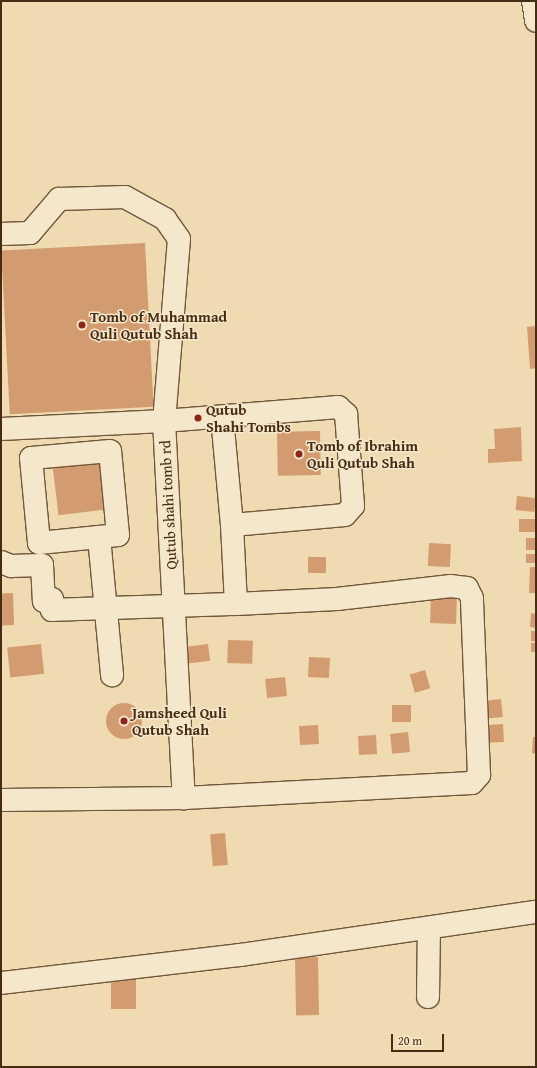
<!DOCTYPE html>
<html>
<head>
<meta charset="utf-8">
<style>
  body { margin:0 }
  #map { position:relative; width:537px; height:1068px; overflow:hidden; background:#f0dab1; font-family:"Gentium Book Plus",serif }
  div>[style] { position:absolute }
  .building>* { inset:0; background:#d39c70; transform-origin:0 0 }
  .round { border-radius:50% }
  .roads { filter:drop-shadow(1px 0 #71573a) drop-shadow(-1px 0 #71573a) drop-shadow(0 1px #71573a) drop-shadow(0 -1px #71573a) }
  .minor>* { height:22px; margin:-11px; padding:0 11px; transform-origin:11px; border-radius:11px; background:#f5e7cc }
  .dots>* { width:11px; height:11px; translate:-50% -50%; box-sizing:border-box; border:2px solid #f5e7cc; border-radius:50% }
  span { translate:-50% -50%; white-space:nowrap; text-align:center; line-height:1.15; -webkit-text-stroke:3px #f5e7cc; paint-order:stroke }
  .poi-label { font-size:15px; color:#472b12; font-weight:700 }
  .left { translate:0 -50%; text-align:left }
  .street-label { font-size:15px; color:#472b12 }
  .frame { position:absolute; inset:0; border:2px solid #472b12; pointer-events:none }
  .scale { position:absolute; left:391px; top:1034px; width:53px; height:18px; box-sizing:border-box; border:2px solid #472b12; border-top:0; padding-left:5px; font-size:12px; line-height:14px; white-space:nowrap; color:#472b12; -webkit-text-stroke:3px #f5e7cc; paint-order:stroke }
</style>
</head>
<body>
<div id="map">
  <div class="building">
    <i style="left:145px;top:243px;width:164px;height:144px;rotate:87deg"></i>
    <i style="clip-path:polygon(536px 326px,536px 368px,530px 369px,527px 327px)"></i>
    <i style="clip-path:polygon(521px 427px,522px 461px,488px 463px,488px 449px,495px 449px,494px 429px)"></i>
    <i style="left:320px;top:431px;width:44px;height:43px;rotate:89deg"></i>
    <i style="left:99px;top:459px;width:51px;height:47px;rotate:83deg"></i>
    <i style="left:517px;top:496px;width:19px;height:14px;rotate:6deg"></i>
    <i style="left:519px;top:519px;width:17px;height:13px"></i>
    <i style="left:536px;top:538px;width:12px;height:10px;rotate:90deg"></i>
    <i style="left:429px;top:543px;width:22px;height:23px;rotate:3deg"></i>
    <i style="left:526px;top:554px;width:10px;height:9px"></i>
    <i style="left:308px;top:557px;width:18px;height:16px"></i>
    <i style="clip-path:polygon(530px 567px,536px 567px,536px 593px,529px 593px)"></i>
    <i style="left:13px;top:593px;width:32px;height:12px;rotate:88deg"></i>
    <i style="left:431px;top:595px;width:26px;height:28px;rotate:2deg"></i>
    <i style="clip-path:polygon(531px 613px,536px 614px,536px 628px,530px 627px)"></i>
    <i style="left:531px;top:631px;width:5px;height:10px"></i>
    <i style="left:228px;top:640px;width:25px;height:23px;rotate:2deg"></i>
    <i style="left:531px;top:643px;width:5px;height:9px"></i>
    <i style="left:41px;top:644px;width:30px;height:34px;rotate:84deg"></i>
    <i style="left:208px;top:644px;width:17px;height:28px;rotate:83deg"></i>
    <i style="left:309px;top:657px;width:21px;height:20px;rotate:3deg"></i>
    <i style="left:425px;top:670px;width:19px;height:16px;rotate:74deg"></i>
    <i style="left:285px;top:677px;width:19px;height:20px;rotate:84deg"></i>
    <i style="left:501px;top:699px;width:18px;height:18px;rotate:84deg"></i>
    <i class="round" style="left:106px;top:703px;width:36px;height:36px"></i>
    <i style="left:392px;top:705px;width:19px;height:17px"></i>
    <i style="left:503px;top:724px;width:18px;height:17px;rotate:87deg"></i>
    <i style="left:318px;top:725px;width:19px;height:19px;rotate:87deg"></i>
    <i style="left:408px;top:732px;width:20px;height:18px;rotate:84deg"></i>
    <i style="left:376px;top:735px;width:19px;height:18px;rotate:87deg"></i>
    <i style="clip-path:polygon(533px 737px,536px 737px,536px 754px,532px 753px)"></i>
    <i style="left:225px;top:833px;width:32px;height:15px;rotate:85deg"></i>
    <i style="left:318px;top:957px;width:58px;height:23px;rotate:89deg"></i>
    <i style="left:111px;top:975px;width:25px;height:34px"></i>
  </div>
  <div class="roads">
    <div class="minor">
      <i style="left:533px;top:1px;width:20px;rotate:81deg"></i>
      <i style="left:1px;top:234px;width:29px;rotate:-2deg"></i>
      <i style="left:30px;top:233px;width:45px;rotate:-49.5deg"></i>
      <i style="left:59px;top:199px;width:66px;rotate:-1.7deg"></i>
      <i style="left:125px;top:197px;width:46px;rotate:28.8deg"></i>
      <i style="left:165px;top:219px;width:24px;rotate:55deg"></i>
      <i style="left:179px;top:239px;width:183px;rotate:94.7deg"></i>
      <i style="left:164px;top:421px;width:378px;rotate:87deg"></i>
      <i style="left:1px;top:429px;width:163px;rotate:-2.8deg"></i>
      <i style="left:164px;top:421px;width:175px;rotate:-4.6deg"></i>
      <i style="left:338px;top:407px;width:11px;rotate:41deg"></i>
      <i style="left:346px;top:414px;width:92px;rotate:85.6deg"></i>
      <i style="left:353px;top:506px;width:12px;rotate:132deg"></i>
      <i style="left:345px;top:515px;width:113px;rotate:174.9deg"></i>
      <i style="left:232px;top:525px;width:108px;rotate:-95.3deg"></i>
      <i style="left:99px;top:537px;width:19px;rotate:-6deg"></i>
      <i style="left:118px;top:535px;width:84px;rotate:-95.4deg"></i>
      <i style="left:110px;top:451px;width:79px;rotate:174.9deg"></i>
      <i style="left:31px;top:458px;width:85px;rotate:84.6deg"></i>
      <i style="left:39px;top:543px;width:60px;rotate:-5.7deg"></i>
      <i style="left:99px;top:537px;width:139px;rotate:84.6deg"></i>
      <i style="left:1px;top:562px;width:11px;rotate:22deg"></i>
      <i style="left:11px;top:566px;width:31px;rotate:-2deg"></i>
      <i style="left:42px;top:565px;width:36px;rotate:87deg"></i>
      <i style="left:44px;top:601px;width:8px;rotate:-14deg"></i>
      <i style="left:52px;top:599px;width:11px;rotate:90deg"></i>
      <i style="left:52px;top:610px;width:184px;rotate:-1.9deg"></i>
      <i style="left:236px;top:604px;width:79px;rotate:-92.9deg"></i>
      <i style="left:1px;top:800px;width:183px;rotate:-0.6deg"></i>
      <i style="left:184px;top:798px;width:288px;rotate:-3deg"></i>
      <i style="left:472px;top:783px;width:11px;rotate:-49deg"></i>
      <i style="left:479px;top:775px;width:177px;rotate:-92.3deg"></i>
      <i style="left:472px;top:598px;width:11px;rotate:-117deg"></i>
      <i style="left:467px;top:588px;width:16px;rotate:-173deg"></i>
      <i style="left:451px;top:586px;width:115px;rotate:173.5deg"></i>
      <i style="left:337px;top:599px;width:101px;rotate:177.2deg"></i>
      <i style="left:1px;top:983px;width:241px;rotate:-6.7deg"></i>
      <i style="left:240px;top:955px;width:299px;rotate:-8.3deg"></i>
      <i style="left:428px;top:997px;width:69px;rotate:-89.2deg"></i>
    </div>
  </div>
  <div class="dots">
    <i style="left:82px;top:325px;background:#8f2418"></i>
    <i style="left:198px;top:418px;background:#8f2418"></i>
    <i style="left:299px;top:454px;background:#8f2418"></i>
    <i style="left:124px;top:721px;background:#8f2418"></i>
  </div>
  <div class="poi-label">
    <span class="left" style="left:90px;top:325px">Tomb of Muhammad<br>Quli Qutub Shah</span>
    <span class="left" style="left:206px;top:418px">Qutub<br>Shahi Tombs</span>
    <span class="left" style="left:307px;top:454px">Tomb of Ibrahim<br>Quli Qutub Shah</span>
    <span class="left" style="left:132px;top:721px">Jamsheed Quli<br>Qutub Shah</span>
  </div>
  <div class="street-label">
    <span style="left:168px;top:505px;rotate:-93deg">Qutub shahi tomb rd</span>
  </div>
  <div class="frame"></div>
  <div class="scale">20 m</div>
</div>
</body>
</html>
